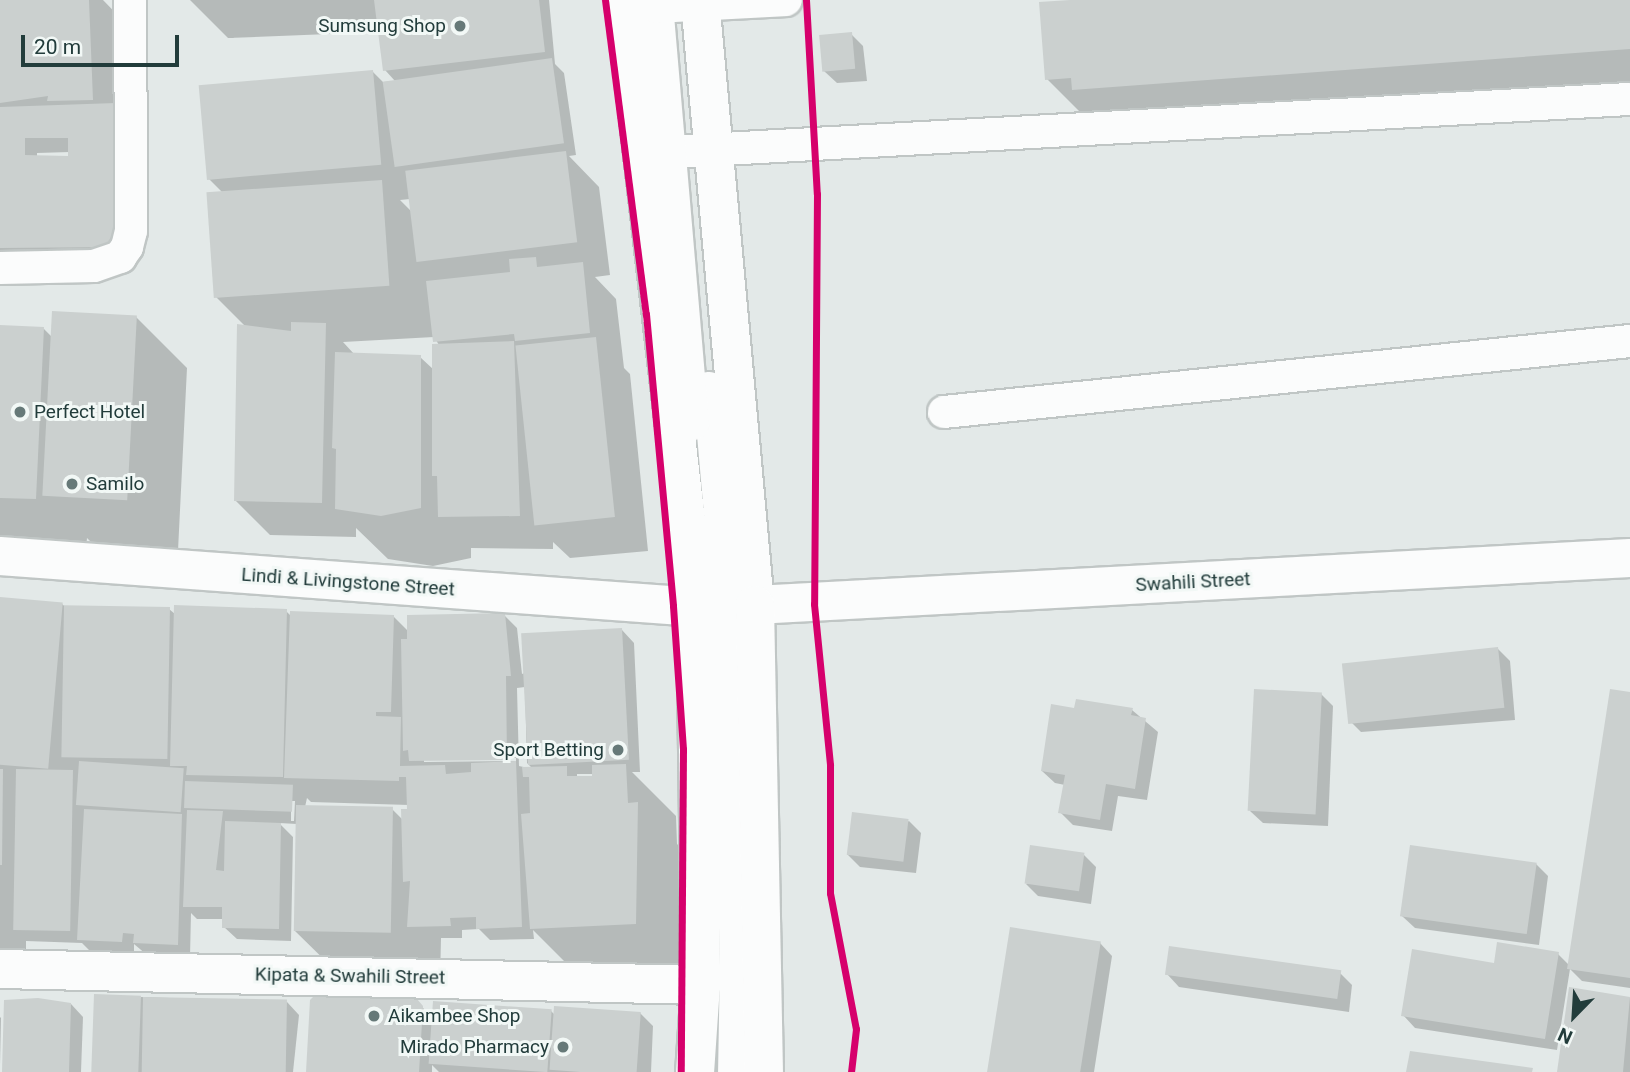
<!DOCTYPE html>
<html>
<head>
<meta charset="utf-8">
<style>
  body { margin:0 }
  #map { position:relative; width:1630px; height:1072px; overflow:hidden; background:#e3e9e8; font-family:Roboto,sans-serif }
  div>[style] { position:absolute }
  .shadow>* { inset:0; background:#0003 }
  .building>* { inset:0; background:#cbd0cf; transform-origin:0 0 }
  .roads { filter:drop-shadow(2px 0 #c0c6c5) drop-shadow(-2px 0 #c0c6c5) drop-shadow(0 2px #c0c6c5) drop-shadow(0 -2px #c0c6c5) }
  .lane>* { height:32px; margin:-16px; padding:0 16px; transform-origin:16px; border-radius:16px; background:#fbfcfc }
  .street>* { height:38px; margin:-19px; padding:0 19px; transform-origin:19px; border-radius:19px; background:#fbfcfc }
  .secondary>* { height:38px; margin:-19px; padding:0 19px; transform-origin:19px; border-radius:19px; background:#fbfcfc }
  .cycleway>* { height:7px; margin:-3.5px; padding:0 3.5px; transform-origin:3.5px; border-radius:3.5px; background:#d6006c }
  .dots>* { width:19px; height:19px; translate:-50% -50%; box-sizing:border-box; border:4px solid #f2f8f6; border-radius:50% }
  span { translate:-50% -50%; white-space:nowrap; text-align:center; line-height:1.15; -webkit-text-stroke:6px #f2f8f6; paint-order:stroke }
  .poi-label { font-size:19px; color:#223c3b }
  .right { translate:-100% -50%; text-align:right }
  .left { translate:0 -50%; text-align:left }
  .street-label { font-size:19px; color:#223c3b }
  .north { position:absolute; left:1539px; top:981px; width:70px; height:70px; -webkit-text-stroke:5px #f2f8f6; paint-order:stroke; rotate:204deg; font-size:19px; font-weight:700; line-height:28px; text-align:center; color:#223c3b }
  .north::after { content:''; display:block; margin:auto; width:24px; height:32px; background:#223c3b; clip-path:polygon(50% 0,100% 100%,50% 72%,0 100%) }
  .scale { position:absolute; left:21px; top:35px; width:158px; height:32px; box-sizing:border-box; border:4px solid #223c3b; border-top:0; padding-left:9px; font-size:21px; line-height:24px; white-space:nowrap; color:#223c3b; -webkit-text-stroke:5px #f2f8f6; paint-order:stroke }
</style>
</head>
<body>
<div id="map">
  <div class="shadow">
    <i style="clip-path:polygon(evenodd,0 0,103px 0,138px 36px,130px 259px,0 260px,0 0,70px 152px,70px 157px,37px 157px,37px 153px,70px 152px)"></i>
    <i style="clip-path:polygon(evenodd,190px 0,549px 0,555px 64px,564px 73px,576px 155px,569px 156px,599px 187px,610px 275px,595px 277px,616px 299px,624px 368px,630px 374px,648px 551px,570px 558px,553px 542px,553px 549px,471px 548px,471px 558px,433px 566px,388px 559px,356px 528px,356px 537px,270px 535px,235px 500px,245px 326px,215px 296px,225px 195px,208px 178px,372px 71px,383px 82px,395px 81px,385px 70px,380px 32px,228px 38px,190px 0,410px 199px,412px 212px,400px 200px,410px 199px,190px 0,434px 337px,439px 345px,434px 370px,420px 357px,355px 355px,343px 342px,434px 337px)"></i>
    <i style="clip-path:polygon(1083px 0,1630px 0,1630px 94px,1089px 121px,1047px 79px)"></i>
    <i style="clip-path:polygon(851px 34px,863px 46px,867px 81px,837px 83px,824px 71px)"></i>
    <i style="clip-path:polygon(136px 317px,187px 368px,178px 551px,95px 546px,87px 538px,86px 549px,0 541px,0 327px,44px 329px,53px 338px)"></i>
    <i style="clip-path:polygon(evenodd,0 600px,62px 604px,69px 610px,169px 609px,175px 614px,286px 611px,291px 616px,393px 616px,409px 632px,504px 615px,517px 628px,522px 674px,622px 630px,634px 643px,640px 772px,632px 772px,676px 816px,677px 844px,688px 854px,686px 974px,582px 979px,533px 930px,534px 939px,490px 940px,479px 929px,462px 930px,462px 938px,441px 938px,440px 983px,346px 981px,295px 931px,297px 824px,279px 823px,293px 837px,291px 941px,237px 939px,224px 927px,224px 919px,197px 919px,191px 913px,190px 957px,147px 955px,134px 944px,134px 954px,91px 952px,82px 943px,26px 941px,26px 955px,0 955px,0 600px,525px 687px,527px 763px,533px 769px,519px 766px,517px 688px,525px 687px,0 600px,516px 758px,516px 761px,424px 762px,424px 759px,516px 758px,0 600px,577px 774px,594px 774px,594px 777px,577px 778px,577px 774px,0 600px,307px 798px,311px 802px,409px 805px,409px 811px,403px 820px,392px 809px,305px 807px,307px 798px,0 600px,291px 801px,295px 801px,294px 821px,291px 821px,291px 801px)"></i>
    <i style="clip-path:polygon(1498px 649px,1510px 661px,1515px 720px,1361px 732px,1349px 720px)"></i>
    <i style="clip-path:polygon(1321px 694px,1333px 706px,1328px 826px,1263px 823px,1250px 811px)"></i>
    <i style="clip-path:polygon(1630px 694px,1630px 988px,1582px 981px,1570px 969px,1557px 1050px,1415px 1028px,1403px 1015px,1496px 965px,1558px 954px,1570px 966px)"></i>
    <i style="clip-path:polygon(1075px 710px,1132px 710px,1158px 732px,1147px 800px,1118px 796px,1112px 831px,1073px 825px,1060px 812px,1065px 785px,1055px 783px,1042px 771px)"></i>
    <i style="clip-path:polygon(909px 821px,921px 833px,916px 873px,860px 867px,847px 854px)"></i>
    <i style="clip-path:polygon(1084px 855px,1096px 867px,1091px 904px,1038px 896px,1026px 884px)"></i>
    <i style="clip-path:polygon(1536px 864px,1548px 876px,1539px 945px,1415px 928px,1402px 916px)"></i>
    <i style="clip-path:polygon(1100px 943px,1112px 956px,1094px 1072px,990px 1072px)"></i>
    <i style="clip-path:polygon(1340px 973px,1352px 985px,1349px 1012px,1179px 987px,1167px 974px)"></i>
    <i style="clip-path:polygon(1570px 989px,1630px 998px,1630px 1072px,1559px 1072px)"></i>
    <i style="clip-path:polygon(141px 997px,287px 1002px,299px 1015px,293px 1072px,92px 1072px)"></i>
    <i style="clip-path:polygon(416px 1001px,433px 1018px,551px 1011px,556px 1016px,640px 1013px,653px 1026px,651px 1072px,439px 1072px,432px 1065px,432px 1072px,308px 1072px)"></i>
    <i style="clip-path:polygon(71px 1004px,83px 1017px,81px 1072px,3px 1072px)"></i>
    <i style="clip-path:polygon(0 1017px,1px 1018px,0 1065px)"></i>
  </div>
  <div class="building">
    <i style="clip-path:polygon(0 0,89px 0,93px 100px,47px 101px,48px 96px,0 103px)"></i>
    <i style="clip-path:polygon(374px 0,539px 0,545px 52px,383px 71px)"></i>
    <i style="clip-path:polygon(1070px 0,1630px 0,1630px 49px,1072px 90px,1071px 78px,1045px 80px,1039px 2px)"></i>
    <i style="left:852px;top:32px;width:37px;height:33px;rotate:85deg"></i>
    <i style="left:552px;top:58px;width:86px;height:171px;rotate:82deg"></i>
    <i style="left:373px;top:70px;width:95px;height:175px;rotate:85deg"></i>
    <i style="clip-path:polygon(evenodd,116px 103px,118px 247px,0 248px,0 107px,116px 103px,25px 138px,68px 138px,68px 156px,25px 155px,25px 138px)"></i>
    <i style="left:566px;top:151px;width:92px;height:162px;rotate:83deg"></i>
    <i style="left:382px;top:180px;width:106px;height:176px;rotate:86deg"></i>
    <i style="clip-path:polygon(536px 257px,537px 267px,583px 262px,590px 333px,515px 341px,514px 334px,433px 342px,426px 281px,510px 272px,509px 259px)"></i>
    <i style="left:52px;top:311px;width:85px;height:185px;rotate:3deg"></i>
    <i style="clip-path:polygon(291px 322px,326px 323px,322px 503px,234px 501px,237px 324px,291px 331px)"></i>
    <i style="clip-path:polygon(0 325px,44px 327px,36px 499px,0 498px)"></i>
    <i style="left:596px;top:337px;width:181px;height:81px;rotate:84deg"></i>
    <i style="clip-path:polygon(514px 341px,520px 516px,438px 517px,437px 476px,432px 476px,432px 344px)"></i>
    <i style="clip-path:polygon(335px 352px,421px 355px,421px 508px,381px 516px,335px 509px,336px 449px,332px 448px)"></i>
    <i style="left:0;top:597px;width:63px;height:167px;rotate:5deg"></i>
    <i style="clip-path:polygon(174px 605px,287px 609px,283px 777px,186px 775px,187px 766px,170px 766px)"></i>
    <i style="left:170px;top:607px;width:152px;height:106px;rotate:91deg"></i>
    <i style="clip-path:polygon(290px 611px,394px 615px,391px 712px,376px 712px,376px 716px,401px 717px,400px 766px,445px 765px,446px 774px,471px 772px,471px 763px,516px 761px,522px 927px,476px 929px,476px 917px,450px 918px,451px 926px,407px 927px,410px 881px,403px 882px,401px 809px,407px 809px,406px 777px,399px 777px,399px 781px,284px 778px)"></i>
    <i style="clip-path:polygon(505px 613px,511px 676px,506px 676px,507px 760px,409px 761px,408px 750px,403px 751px,401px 639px,407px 639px,407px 615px)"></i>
    <i style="left:622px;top:628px;width:132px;height:101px;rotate:87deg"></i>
    <i style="left:1498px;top:647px;width:61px;height:157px;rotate:84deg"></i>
    <i style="left:1254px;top:689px;width:68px;height:122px;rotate:3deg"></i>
    <i style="clip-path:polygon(1610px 689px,1630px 692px,1630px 978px,1567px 969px)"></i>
    <i style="clip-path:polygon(1076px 699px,1133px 708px,1131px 715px,1146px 718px,1135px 789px,1106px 784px,1100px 820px,1058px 813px,1065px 775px,1041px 771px,1051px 704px,1074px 708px)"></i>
    <i style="left:79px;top:761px;width:105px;height:44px;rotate:4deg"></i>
    <i style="clip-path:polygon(626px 764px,628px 803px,638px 802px,636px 924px,530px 929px,521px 814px,530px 813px,529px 777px,523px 777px,522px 767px,567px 766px,567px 776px,592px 776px,592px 765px)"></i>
    <i style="clip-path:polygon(0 769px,3px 769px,2px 865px,0 865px)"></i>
    <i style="left:16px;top:769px;width:57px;height:161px;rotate:1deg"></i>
    <i style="left:185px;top:781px;width:108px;height:27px;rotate:2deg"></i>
    <i style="left:296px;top:805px;width:97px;height:126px;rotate:1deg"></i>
    <i style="clip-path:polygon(84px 809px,182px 814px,178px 945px,133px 943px,134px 934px,123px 933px,122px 942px,77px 940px)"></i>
    <i style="clip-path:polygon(187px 810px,223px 811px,216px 870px,224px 871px,225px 821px,281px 823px,279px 929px,222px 928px,222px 907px,183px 907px)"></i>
    <i style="left:852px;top:812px;width:57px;height:43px;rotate:7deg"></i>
    <i style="left:1030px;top:845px;width:55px;height:39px;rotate:8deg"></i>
    <i style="left:1410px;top:845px;width:128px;height:72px;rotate:8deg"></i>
    <i style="left:1010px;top:927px;width:92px;height:147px;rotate:9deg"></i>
    <i style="clip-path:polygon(1497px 942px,1559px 952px,1545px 1039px,1401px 1016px,1412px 949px,1494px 963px)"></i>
    <i style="left:1169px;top:946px;width:174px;height:29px;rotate:8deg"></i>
    <i style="clip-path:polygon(1569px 987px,1630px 997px,1623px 1072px,1557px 1072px)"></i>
    <i style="clip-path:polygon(318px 992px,417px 999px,423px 1006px,419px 1072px,306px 1072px,310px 1000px)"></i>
    <i style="left:94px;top:994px;width:47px;height:78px;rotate:2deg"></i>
    <i style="left:143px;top:997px;width:144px;height:75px;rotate:1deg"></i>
    <i style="clip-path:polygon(38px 998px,71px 1003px,69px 1072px,2px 1072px,4px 1000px)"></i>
    <i style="left:433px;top:1001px;width:119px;height:63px;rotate:4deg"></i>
    <i style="left:554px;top:1006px;width:87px;height:64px;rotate:4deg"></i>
    <i style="clip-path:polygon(1410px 1051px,1533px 1068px,1532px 1072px,1406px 1072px)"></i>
  </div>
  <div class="roads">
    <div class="lane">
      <i style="left:669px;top:152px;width:962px;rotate:-3.16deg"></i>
      <i style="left:0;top:268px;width:94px;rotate:-1.2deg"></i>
      <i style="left:94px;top:266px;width:28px;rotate:-19deg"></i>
      <i style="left:120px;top:257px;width:12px;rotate:-55deg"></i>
      <i style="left:127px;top:247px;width:16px;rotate:-76deg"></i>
      <i style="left:131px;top:231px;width:231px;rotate:-90.2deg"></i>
      <i style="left:709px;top:388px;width:196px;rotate:85deg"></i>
      <i style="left:726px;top:583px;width:378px;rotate:88.5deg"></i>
      <i style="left:736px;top:961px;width:111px;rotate:91deg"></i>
      <i style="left:944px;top:412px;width:690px;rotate:-5.91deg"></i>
      <i style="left:693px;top:424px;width:419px;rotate:-94.9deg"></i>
      <i style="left:657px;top:7px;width:129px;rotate:-3.1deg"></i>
    </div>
    <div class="street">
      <i style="left:0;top:556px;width:698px;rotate:4.19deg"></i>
      <i style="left:755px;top:605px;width:876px;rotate:-3.07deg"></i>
      <i style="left:0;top:969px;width:701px;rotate:1.31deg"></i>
    </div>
    <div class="secondary">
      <i style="left:625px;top:0;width:611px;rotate:83.33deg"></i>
      <i style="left:696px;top:607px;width:378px;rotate:89.2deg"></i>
      <i style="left:701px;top:985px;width:87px;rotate:93.9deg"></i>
      <i style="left:700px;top:0;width:607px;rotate:84.81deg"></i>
      <i style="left:755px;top:605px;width:467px;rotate:88.9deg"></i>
    </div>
  </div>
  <div class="cycleway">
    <i style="left:605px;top:0;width:317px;rotate:82.6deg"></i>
    <i style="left:646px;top:314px;width:293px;rotate:84.7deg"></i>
    <i style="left:673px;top:606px;width:143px;rotate:86deg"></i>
    <i style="left:683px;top:749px;width:323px;rotate:90.4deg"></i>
    <i style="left:806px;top:0;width:194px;rotate:86.8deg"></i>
    <i style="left:817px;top:194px;width:410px;rotate:90.4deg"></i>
    <i style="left:814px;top:604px;width:162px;rotate:84.3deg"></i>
    <i style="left:830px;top:765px;width:128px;rotate:90deg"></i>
    <i style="left:830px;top:893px;width:138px;rotate:79.2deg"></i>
    <i style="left:856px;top:1029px;width:43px;rotate:96.6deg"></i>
  </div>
  <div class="dots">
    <i style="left:460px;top:26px;background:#667978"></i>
    <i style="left:20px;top:412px;background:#667978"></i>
    <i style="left:72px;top:484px;background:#667978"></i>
    <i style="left:618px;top:750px;background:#667978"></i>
    <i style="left:374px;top:1016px;background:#667978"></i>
    <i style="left:563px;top:1047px;background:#667978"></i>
  </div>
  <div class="poi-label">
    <span class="right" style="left:446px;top:26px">Sumsung Shop</span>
    <span class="left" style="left:34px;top:412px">Perfect Hotel</span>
    <span class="left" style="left:86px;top:484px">Samilo</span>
    <span class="right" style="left:604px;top:750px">Sport Betting</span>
    <span class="left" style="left:388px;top:1016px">Aikambee Shop</span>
    <span class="right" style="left:549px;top:1047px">Mirado Pharmacy</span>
  </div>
  <div class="street-label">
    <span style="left:348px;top:582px;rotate:4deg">Lindi &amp; Livingstone Street</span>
    <span style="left:1193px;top:582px;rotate:-3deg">Swahili Street</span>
    <span style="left:350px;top:976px;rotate:1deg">Kipata &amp; Swahili Street</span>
  </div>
  <div class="north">N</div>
  <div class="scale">20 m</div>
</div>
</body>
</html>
